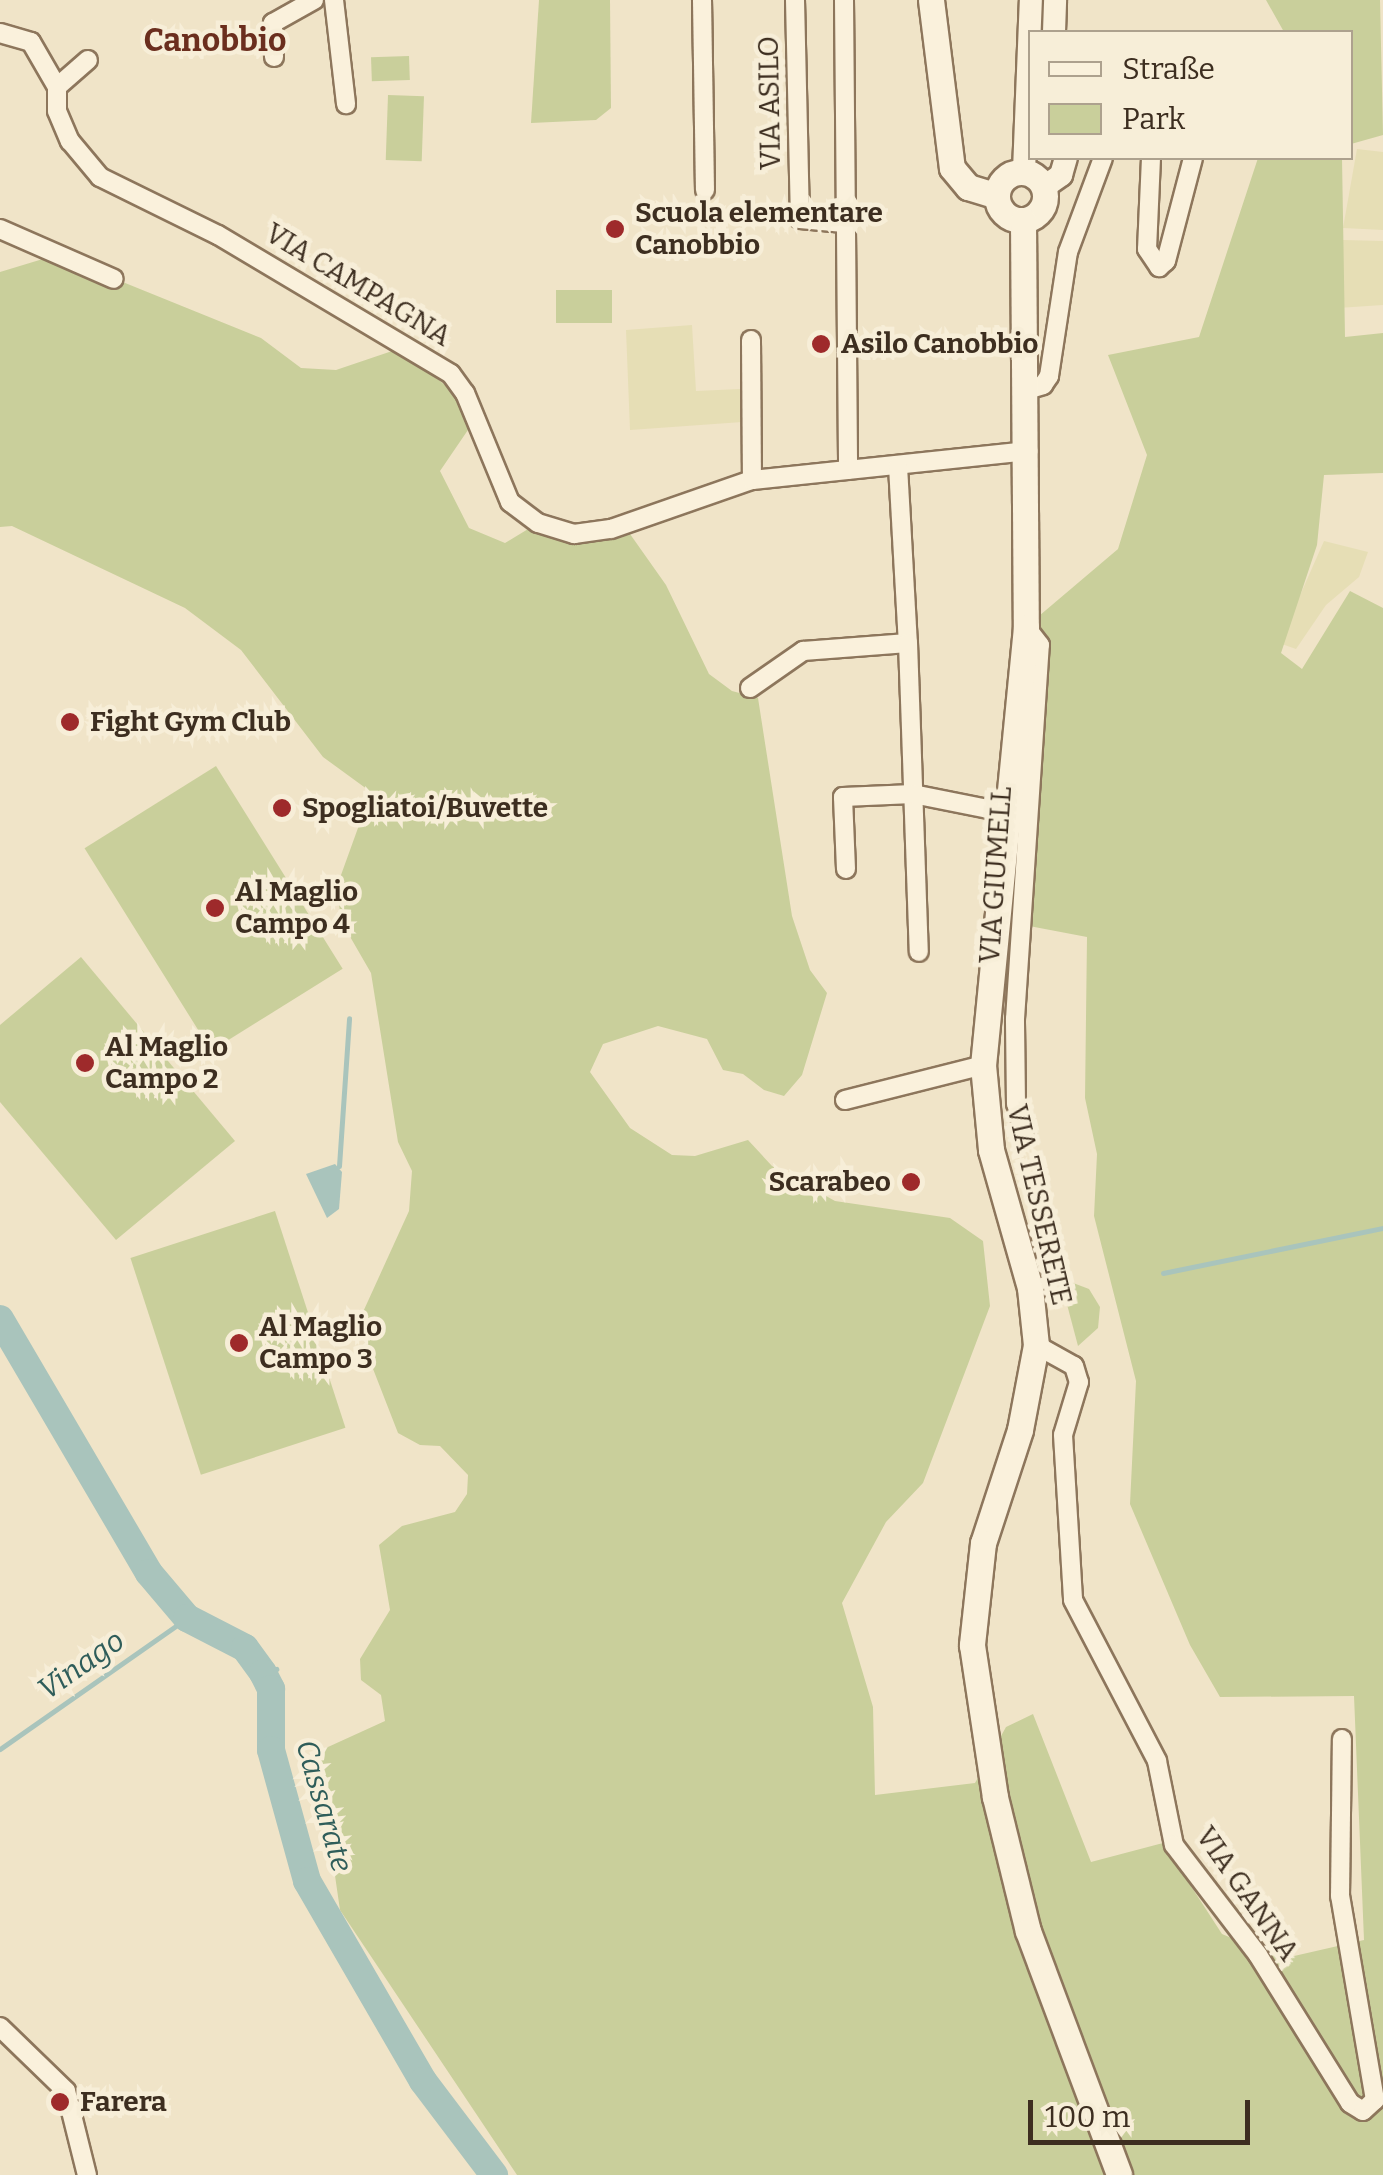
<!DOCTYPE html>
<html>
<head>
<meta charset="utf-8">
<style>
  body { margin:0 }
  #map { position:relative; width:1383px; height:2175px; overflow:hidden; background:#f0e4c8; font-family:Bitter,serif }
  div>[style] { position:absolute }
  .farmland>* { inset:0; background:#e6deb5 }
  .green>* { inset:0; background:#c9cf9b; transform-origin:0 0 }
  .water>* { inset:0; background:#a9c4bc }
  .stream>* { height:5px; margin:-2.5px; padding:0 2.5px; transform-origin:2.5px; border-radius:2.5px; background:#a9c4bc }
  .river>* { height:28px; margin:-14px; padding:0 14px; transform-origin:14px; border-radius:14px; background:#a9c4bc }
  .roads { filter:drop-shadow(2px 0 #8d765c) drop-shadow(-2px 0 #8d765c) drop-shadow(0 2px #8d765c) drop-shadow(0 -2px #8d765c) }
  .minor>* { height:18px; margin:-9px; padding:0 9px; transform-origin:9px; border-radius:9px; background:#faf1dc }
  .tertiary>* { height:22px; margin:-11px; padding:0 11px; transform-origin:11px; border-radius:11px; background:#faf1dc }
  .secondary>* { height:25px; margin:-12.5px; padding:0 12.5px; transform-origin:12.5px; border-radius:12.5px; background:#faf1dc }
  .secondary>.ring { margin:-12.5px; padding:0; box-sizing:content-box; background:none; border:25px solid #faf1dc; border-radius:50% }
  .dots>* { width:28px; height:28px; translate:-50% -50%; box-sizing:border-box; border:5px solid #f7eed8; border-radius:50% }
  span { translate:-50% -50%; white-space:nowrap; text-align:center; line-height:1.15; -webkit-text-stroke:9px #f7eed8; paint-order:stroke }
  .street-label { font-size:28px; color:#3d2e20 }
  .poi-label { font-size:28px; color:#3d2e20; font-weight:700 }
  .left { translate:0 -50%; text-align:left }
  .right { translate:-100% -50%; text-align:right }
  .water-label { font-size:30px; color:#2f5d5a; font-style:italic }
  .quarter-label { font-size:32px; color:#6b2e1e; font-weight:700 }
  .legend { position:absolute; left:1028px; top:30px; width:325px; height:130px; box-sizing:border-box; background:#f7eed8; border:2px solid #ada18e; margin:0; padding:12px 18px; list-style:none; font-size:30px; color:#3d2e20 }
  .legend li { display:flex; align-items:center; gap:20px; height:50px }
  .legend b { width:50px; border:2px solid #ada18e }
  .scale { position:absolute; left:1028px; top:2100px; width:222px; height:45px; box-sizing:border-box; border:5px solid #3d2e20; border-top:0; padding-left:12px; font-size:30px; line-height:35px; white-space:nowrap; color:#3d2e20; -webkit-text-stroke:8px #f7eed8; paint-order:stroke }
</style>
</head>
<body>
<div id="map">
  <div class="farmland">
    <i style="clip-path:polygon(1357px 149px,1383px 152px,1383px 230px,1343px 228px)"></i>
    <i style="clip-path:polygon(1343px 240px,1383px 241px,1383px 305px,1338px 308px)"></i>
    <i style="clip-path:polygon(692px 325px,696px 391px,740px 389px,742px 422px,630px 430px,626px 330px)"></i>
    <i style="clip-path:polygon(1324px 541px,1368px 552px,1359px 577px,1326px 605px,1296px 649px,1279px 643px)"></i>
  </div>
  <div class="green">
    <i style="clip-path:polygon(539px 0,610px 0,611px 108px,596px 120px,531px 123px)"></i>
    <i style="clip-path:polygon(1266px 0,1380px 0,1383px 135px,1351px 144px,1350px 32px,1284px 32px)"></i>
    <i style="left:409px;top:56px;width:24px;height:38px;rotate:88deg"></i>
    <i style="left:388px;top:95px;width:36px;height:65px;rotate:2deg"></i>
    <i style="clip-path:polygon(1258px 158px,1342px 158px,1345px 337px,1383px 333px,1383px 473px,1324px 475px,1317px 545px,1281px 653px,1302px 669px,1350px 591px,1383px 608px,1383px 2175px,517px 2175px,340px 1910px,317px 1752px,385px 1721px,381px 1695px,361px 1680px,360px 1659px,390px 1610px,379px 1545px,402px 1526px,455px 1512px,467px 1494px,468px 1475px,440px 1446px,420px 1445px,398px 1433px,368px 1356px,363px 1312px,409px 1211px,412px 1171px,398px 1142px,371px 973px,341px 921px,339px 904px,341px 875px,371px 792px,323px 757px,241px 650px,185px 608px,12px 526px,0 527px,0 272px,56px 255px,261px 338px,301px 368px,336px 370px,401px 348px,459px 397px,470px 427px,440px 471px,469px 528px,505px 543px,538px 523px,630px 534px,666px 585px,709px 674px,732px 691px,758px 698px,792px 916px,810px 970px,827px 993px,802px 1075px,784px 1096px,764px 1090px,743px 1074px,723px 1070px,707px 1039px,658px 1026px,603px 1044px,590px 1072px,630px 1128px,672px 1155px,695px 1156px,748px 1140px,772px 1166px,835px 1201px,950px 1218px,983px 1241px,990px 1306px,923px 1483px,886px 1522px,842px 1603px,873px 1707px,875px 1795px,975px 1783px,1006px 1727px,1033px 1714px,1091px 1862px,1163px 1843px,1222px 1934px,1281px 1959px,1364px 1940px,1354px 1696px,1220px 1697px,1190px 1645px,1130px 1504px,1136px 1381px,1094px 1216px,1097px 1154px,1085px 1098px,1087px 937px,997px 920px,1026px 627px,1118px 549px,1147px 455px,1108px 355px,1199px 337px)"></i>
    <i style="left:612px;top:290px;width:33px;height:56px;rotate:90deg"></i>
    <i style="left:216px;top:766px;width:239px;height:155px;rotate:58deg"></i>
    <i style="clip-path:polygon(81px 957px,235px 1141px,116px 1240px,0 1102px,0 1025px)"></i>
    <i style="left:275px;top:1211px;width:228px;height:152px;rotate:72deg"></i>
    <i style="clip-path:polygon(1060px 1278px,1089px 1289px,1100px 1307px,1098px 1328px,1078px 1346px)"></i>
  </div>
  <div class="water">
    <i style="clip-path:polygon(335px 1164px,342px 1172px,339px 1209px,327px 1218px,306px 1174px)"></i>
  </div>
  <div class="stream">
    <i style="left:339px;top:1166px;width:148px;rotate:-86.1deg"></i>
    <i style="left:1163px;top:1273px;width:225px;rotate:-11.6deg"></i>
    <i style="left:263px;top:1673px;width:14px;rotate:-17deg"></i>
    <i style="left:0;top:1749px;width:228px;rotate:-35deg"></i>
  </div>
  <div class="river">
    <i style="left:0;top:1319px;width:294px;rotate:59.6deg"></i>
    <i style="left:149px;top:1573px;width:59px;rotate:49.8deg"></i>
    <i style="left:187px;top:1618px;width:65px;rotate:27.3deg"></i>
    <i style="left:245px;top:1648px;width:31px;rotate:54deg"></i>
    <i style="left:263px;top:1673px;width:18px;rotate:63deg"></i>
    <i style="left:271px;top:1689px;width:61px;rotate:90deg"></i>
    <i style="left:271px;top:1750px;width:136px;rotate:74.6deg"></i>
    <i style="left:307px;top:1881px;width:231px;rotate:59.9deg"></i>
    <i style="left:423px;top:2081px;width:118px;rotate:52.9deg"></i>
  </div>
  <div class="roads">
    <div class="minor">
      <i style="left:334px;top:0;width:105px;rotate:83.4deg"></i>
      <i style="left:702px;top:0;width:190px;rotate:89.1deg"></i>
      <i style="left:795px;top:0;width:219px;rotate:88.7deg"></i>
      <i style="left:800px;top:219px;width:44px;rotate:5.2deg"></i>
      <i style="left:844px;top:0;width:470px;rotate:89.5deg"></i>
      <i style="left:0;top:33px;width:32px;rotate:16deg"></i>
      <i style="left:31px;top:42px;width:52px;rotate:60deg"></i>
      <i style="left:57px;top:87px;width:24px;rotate:90deg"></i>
      <i style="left:57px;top:111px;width:33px;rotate:67deg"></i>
      <i style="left:70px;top:141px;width:47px;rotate:50.2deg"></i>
      <i style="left:100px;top:177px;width:131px;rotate:26.2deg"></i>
      <i style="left:218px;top:235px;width:271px;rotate:30.8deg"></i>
      <i style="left:451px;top:374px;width:24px;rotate:54deg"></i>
      <i style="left:465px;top:393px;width:118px;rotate:67.6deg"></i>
      <i style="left:510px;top:502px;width:35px;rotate:37deg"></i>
      <i style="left:538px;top:523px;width:38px;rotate:17deg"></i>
      <i style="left:574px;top:534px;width:37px;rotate:-8deg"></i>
      <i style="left:611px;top:529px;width:149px;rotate:-19.2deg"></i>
      <i style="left:752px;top:480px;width:278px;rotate:-6deg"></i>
      <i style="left:274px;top:57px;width:34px;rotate:-92deg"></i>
      <i style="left:273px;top:23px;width:47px;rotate:-29.3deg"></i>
      <i style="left:57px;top:87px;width:41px;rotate:-41.1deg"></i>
      <i style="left:1151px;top:158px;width:91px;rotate:92.5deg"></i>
      <i style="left:1147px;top:249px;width:22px;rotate:56deg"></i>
      <i style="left:1159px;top:267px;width:9px;rotate:-41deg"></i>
      <i style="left:1166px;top:261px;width:106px;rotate:-75.3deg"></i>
      <i style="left:0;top:229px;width:124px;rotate:23.7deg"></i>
      <i style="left:751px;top:340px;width:140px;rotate:89.6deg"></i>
      <i style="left:1027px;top:390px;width:17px;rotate:-17deg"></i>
      <i style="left:1043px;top:385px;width:11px;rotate:-56deg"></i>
      <i style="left:1049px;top:376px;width:125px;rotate:-81.3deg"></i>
      <i style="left:1068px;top:252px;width:100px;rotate:-69.6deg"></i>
      <i style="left:898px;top:466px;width:177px;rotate:86.8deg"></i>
      <i style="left:750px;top:688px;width:65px;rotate:-34.9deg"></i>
      <i style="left:803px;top:651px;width:105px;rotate:-4.4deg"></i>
      <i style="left:908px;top:643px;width:309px;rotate:88deg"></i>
      <i style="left:846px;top:869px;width:72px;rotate:-92.4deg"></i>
      <i style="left:843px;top:797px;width:70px;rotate:-2.5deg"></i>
      <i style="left:913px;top:794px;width:97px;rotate:11.3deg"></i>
      <i style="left:845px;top:1100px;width:142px;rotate:-14.2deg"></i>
      <i style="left:1024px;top:1133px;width:30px;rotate:-105deg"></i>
      <i style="left:1016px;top:1104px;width:85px;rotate:-90.7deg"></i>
      <i style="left:1015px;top:1019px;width:375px;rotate:-86.2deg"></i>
      <i style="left:1040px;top:645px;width:23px;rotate:-128deg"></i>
      <i style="left:1036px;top:1345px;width:43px;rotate:28.9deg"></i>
      <i style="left:1074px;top:1366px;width:17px;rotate:73deg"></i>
      <i style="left:1079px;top:1382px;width:55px;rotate:106.8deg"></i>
      <i style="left:1063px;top:1435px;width:165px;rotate:86.5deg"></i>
      <i style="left:1073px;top:1600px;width:182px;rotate:62.4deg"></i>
      <i style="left:1157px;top:1761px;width:86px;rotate:78.6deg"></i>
      <i style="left:1174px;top:1845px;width:138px;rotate:52.6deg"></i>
      <i style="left:1258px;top:1955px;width:174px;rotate:58.1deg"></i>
      <i style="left:1350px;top:2103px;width:15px;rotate:32deg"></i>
      <i style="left:1363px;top:2111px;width:16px;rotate:-43deg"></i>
      <i style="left:1375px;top:2100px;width:207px;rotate:-99.7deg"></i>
      <i style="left:1340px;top:1896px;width:157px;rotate:-89.3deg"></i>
      <i style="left:0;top:2027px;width:92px;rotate:44.1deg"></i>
      <i style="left:66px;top:2091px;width:87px;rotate:76deg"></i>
    </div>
    <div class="tertiary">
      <i style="left:1054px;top:32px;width:32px;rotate:-88deg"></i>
      <i style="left:1024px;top:171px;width:171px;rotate:-87.7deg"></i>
      <i style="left:1044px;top:187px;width:21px;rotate:-35deg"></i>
      <i style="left:1061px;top:175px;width:18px;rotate:-74deg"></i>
    </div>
    <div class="secondary">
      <i style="left:931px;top:0;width:169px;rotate:82.9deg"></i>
      <i style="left:952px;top:168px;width:25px;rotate:50deg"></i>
      <i style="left:968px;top:187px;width:30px;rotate:17deg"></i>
      <i class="ring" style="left:997px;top:172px;width:23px;height:23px"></i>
      <i style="left:1023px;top:220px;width:407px;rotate:89.6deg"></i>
      <i style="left:1026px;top:627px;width:440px;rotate:95.6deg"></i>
      <i style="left:983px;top:1065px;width:85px;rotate:84.6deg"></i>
      <i style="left:991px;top:1150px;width:143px;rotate:74.2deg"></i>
      <i style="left:1030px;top:1288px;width:57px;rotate:84deg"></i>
      <i style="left:1036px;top:1345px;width:86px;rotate:100.7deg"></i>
      <i style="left:1020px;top:1430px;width:119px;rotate:108.1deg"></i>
      <i style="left:983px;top:1543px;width:103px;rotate:96.2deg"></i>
      <i style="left:972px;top:1645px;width:154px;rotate:81.4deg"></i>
      <i style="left:995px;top:1797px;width:138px;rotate:76.2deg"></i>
      <i style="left:1028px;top:1931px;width:260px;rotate:69.5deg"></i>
    </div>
  </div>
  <div class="dots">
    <i style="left:615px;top:229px;background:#9e2a2b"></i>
    <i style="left:821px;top:344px;background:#9e2a2b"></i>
    <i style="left:70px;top:722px;background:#9e2a2b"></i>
    <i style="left:282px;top:808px;background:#9e2a2b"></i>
    <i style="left:215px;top:908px;background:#9e2a2b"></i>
    <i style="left:85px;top:1063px;background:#9e2a2b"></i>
    <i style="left:911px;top:1182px;background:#9e2a2b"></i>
    <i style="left:239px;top:1343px;background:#9e2a2b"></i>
    <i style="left:60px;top:2102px;background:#9e2a2b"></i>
  </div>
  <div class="street-label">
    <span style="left:770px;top:103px;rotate:-91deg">VIA ASILO</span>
    <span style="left:358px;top:285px;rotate:31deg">VIA CAMPAGNA</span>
    <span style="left:996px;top:875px;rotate:-86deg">VIA GIUMELL</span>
    <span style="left:1039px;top:1205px;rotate:77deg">VIA TESSERETE</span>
    <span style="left:1247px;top:1894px;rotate:55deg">VIA GANNA</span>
  </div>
  <div class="poi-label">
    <span class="left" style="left:635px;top:229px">Scuola elementare<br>Canobbio</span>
    <span class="left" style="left:841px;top:344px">Asilo Canobbio</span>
    <span class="left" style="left:90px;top:722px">Fight Gym Club</span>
    <span class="left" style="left:302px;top:808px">Spogliatoi/Buvette</span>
    <span class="left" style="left:235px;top:908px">Al Maglio<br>Campo 4</span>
    <span class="left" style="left:105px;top:1063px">Al Maglio<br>Campo 2</span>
    <span class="right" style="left:891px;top:1182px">Scarabeo</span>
    <span class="left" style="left:259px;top:1343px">Al Maglio<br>Campo 3</span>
    <span class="left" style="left:80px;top:2102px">Farera</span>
  </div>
  <div class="water-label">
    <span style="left:81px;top:1665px;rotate:-35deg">Vinago</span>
    <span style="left:324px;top:1806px;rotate:74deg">Cassarate</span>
  </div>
  <div class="quarter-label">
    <span style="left:215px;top:40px">Canobbio</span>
  </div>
  <ul class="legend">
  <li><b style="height:12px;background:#faf1dc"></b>Straße</li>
  <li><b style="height:28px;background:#c9cf9b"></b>Park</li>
  </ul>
  <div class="scale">100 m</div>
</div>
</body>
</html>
